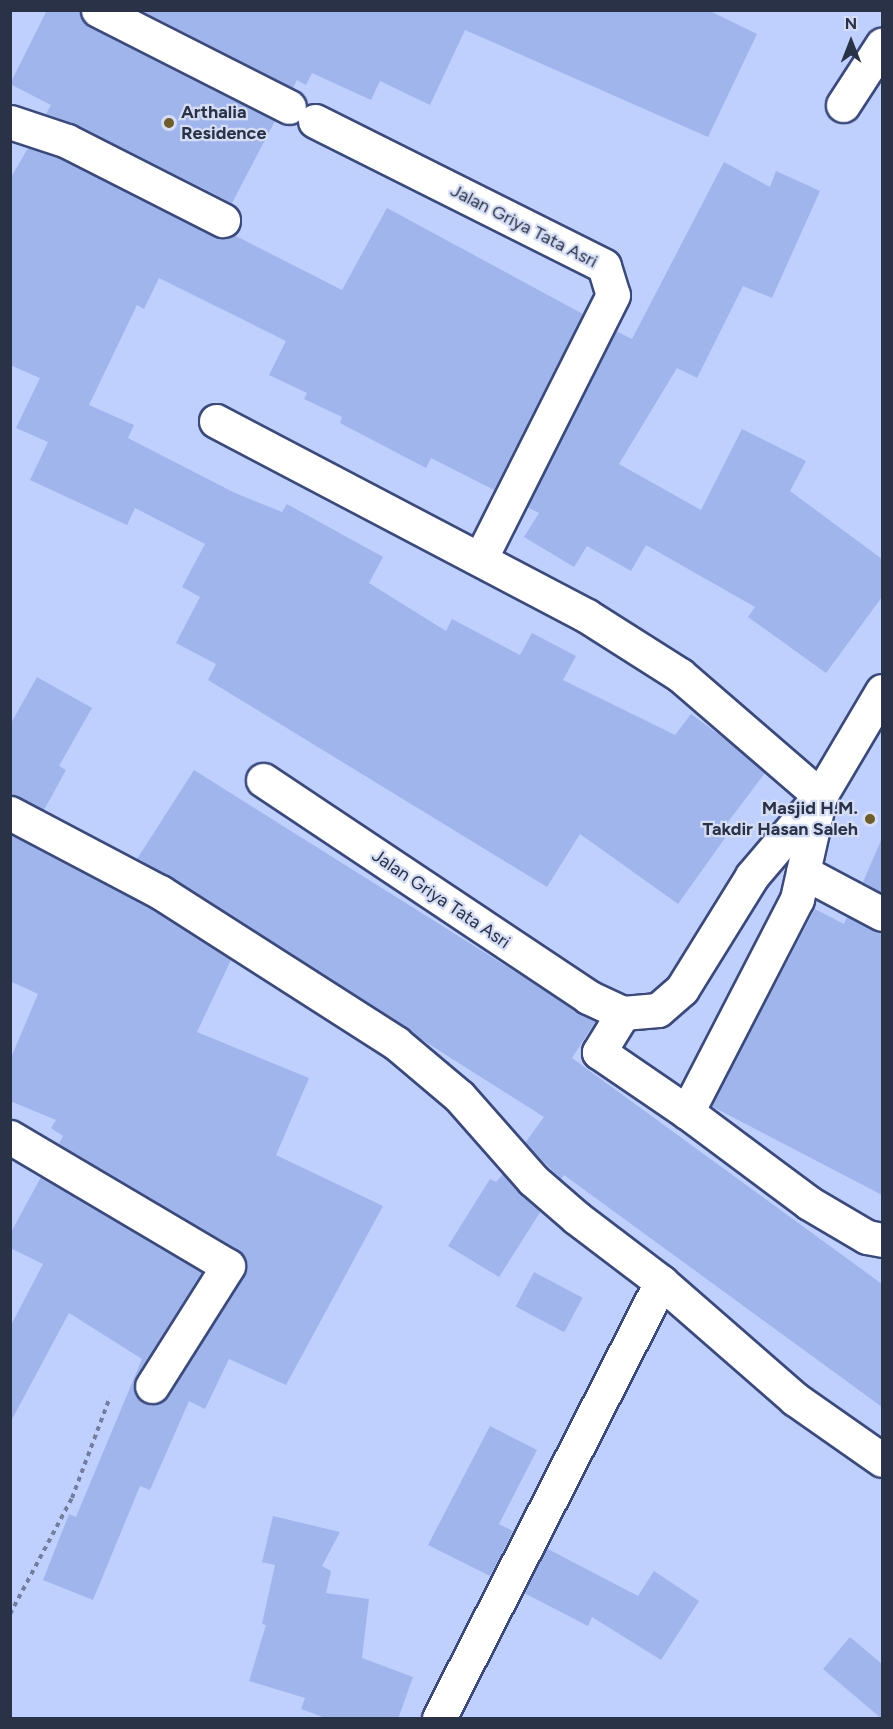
<!DOCTYPE html>
<html>
<head>
<meta charset="utf-8">
<style>
  body { margin:0 }
  #map { position:relative; width:893px; height:1729px; overflow:hidden; background:#bfd0fe; font-family:Figtree,sans-serif }
  div>[style] { position:absolute }
  .building>* { inset:0; background:#a1b5ed; transform-origin:0 0 }
  .path>* { height:4px; margin-top:-2px; transform-origin:0; background:repeating-linear-gradient(90deg,#727ea0 0 4.5px,transparent 0 9px) }
  .roads { filter:drop-shadow(2px 0 #3b4a7b) drop-shadow(-2px 0 #3b4a7b) drop-shadow(0 2px #3b4a7b) drop-shadow(0 -2px #3b4a7b) }
  .street>* { height:33px; margin:-16.5px; padding:0 16.5px; transform-origin:16.5px; border-radius:16.5px; background:#fff }
  .dots>* { width:16px; height:16px; translate:-50% -50%; box-sizing:border-box; border:3px solid #d5ddf5; border-radius:50% }
  span { translate:-50% -50%; white-space:nowrap; text-align:center; line-height:1.15; -webkit-text-stroke:4.5px #d5ddf5; paint-order:stroke }
  .poi-label { font-size:18px; color:#2a3248; font-weight:700 }
  .left { translate:0 -50%; text-align:left }
  .right { translate:-100% -50%; text-align:right }
  .street-label { font-size:18px; color:#2a3248 }
  .frame { position:absolute; inset:0; border:12px solid #2a3248; pointer-events:none }
  .north { position:absolute; left:821px; top:12px; width:60px; height:60px; -webkit-text-stroke:4px #d5ddf5; paint-order:stroke; rotate:0deg; font-size:16px; font-weight:700; line-height:24px; text-align:center; color:#2a3248 }
  .north::after { content:''; display:block; margin:auto; width:21px; height:27px; background:#2a3248; clip-path:polygon(50% 0,100% 100%,50% 72%,0 100%) }
</style>
</head>
<body>
<div id="map">
  <div class="building">
    <i style="clip-path:polygon(47px 10px,79px 10px,90px 27px,275px 121px,232px 203px,75px 124px,46px 114px,51px 105px,10px 84px)"></i>
    <i style="clip-path:polygon(140px 10px,708px 10px,757px 34px,708px 137px,465px 30px,430px 105px,380px 81px,371px 100px,312px 73px,306px 85px,297px 80px,293px 88px)"></i>
    <i style="clip-path:polygon(28px 148px,60px 158px,215px 237px,234px 235px,342px 290px,387px 208px,583px 314px,494px 490px,431px 458px,426px 468px,340px 423px,342px 417px,304px 399px,307px 393px,269px 375px,286px 341px,159px 278px,144px 309px,137px 305px,89px 405px,134px 425px,128px 438px,235px 493px,282px 512px,287px 504px,383px 557px,369px 583px,446px 631px,452px 619px,520px 655px,532px 633px,576px 656px,563px 680px,675px 735px,691px 714px,725px 739px,765px 773px,719px 834px,725px 838px,678px 904px,580px 834px,547px 887px,208px 680px,216px 664px,176px 643px,200px 597px,182px 587px,205px 544px,135px 508px,127px 525px,30px 480px,48px 442px,16px 428px,40px 378px,10px 365px,10px 179px)"></i>
    <i style="clip-path:polygon(724px 162px,770px 187px,776px 171px,820px 191px,772px 298px,743px 286px,697px 378px,677px 368px,619px 464px,701px 510px,742px 429px,806px 461px,790px 491px,882px 559px,882px 597px,826px 673px,748px 617px,755px 607px,646px 545px,631px 571px,587px 546px,574px 567px,524px 537px,539px 513px,527px 507px,616px 331px,632px 339px)"></i>
    <i style="clip-path:polygon(37px 677px,92px 708px,59px 766px,66px 770px,44px 810px,10px 794px,10px 725px)"></i>
    <i style="clip-path:polygon(194px 770px,595px 1022px,572px 1058px,882px 1284px,882px 1407px,564px 1175px,561px 1179px,525px 1143px,544px 1117px,137px 859px)"></i>
    <i style="clip-path:polygon(10px 834px,151px 908px,231px 960px,197px 1032px,309px 1078px,276px 1155px,383px 1206px,286px 1385px,229px 1359px,205px 1409px,189px 1401px,150px 1490px,140px 1486px,93px 1600px,43px 1580px,69px 1514px,76px 1517px,142px 1359px,69px 1313px,10px 1423px,10px 1327px,43px 1264px,10px 1248px,10px 1234px,41px 1177px,202px 1272px,136px 1377px,136px 1395px,151px 1405px,168px 1396px,247px 1266px,238px 1250px,59px 1144px,63px 1136px,51px 1128px,56px 1120px,10px 1101px,10px 1060px,38px 994px,10px 981px)"></i>
    <i style="clip-path:polygon(882px 838px,882px 893px,863px 882px)"></i>
    <i style="clip-path:polygon(815px 909px,844px 924px,847px 917px,882px 933px,882px 1195px,711px 1106px)"></i>
    <i style="clip-path:polygon(503px 1174px,541px 1211px,499px 1277px,448px 1246px,490px 1179px,496px 1182px)"></i>
    <i style="left:534px;top:1272px;width:55px;height:39px;rotate:28deg"></i>
    <i style="clip-path:polygon(490px 1426px,537px 1450px,499px 1524px,513px 1531px,490px 1576px,428px 1545px)"></i>
    <i style="clip-path:polygon(273px 1516px,340px 1532px,322px 1566px,331px 1571px,326px 1593px,369px 1599px,362px 1658px,413px 1677px,398px 1719px,328px 1719px,301px 1709px,305px 1698px,249px 1681px,266px 1625px,262px 1624px,275px 1565px,262px 1562px)"></i>
    <i style="clip-path:polygon(546px 1548px,638px 1596px,654px 1571px,699px 1601px,661px 1660px,592px 1617px,588px 1626px,524px 1593px)"></i>
    <i style="clip-path:polygon(850px 1637px,882px 1664px,882px 1719px,823px 1669px)"></i>
  </div>
  <div class="path">
    <i style="left:10px;top:1614px;width:132px;rotate:-61.9deg"></i>
    <i style="left:72px;top:1498px;width:108px;rotate:-69.4deg"></i>
  </div>
  <div class="roads">
    <div class="street">
      <i style="left:98px;top:10px;width:214px;rotate:26.9deg"></i>
      <i style="left:843px;top:105px;width:72px;rotate:-57deg"></i>
      <i style="left:315px;top:121px;width:323px;rotate:26.6deg"></i>
      <i style="left:604px;top:266px;width:30px;rotate:73deg"></i>
      <i style="left:613px;top:295px;width:294px;rotate:116.7deg"></i>
      <i style="left:10px;top:122px;width:60px;rotate:18.4deg"></i>
      <i style="left:67px;top:141px;width:175px;rotate:26.9deg"></i>
      <i style="left:216px;top:421px;width:419px;rotate:27.7deg"></i>
      <i style="left:587px;top:616px;width:110px;rotate:32.4deg"></i>
      <i style="left:680px;top:675px;width:185px;rotate:40.8deg"></i>
      <i style="left:820px;top:796px;width:106px;rotate:102.6deg"></i>
      <i style="left:797px;top:899px;width:240px;rotate:117.3deg"></i>
      <i style="left:687px;top:1112px;width:152px;rotate:36.7deg"></i>
      <i style="left:809px;top:1203px;width:67px;rotate:30.4deg"></i>
      <i style="left:867px;top:1237px;width:15px;rotate:11deg"></i>
      <i style="left:263px;top:780px;width:391px;rotate:33.7deg"></i>
      <i style="left:588px;top:997px;width:38px;rotate:25deg"></i>
      <i style="left:623px;top:1013px;width:35px;rotate:-5deg"></i>
      <i style="left:658px;top:1010px;width:32px;rotate:-41deg"></i>
      <i style="left:682px;top:989px;width:133px;rotate:-58.2deg"></i>
      <i style="left:752px;top:876px;width:105px;rotate:-49.6deg"></i>
      <i style="left:820px;top:796px;width:122px;rotate:-59.4deg"></i>
      <i style="left:10px;top:813px;width:170px;rotate:27.8deg"></i>
      <i style="left:160px;top:892px;width:280px;rotate:32.6deg"></i>
      <i style="left:396px;top:1043px;width:82px;rotate:40.1deg"></i>
      <i style="left:459px;top:1096px;width:112px;rotate:48.6deg"></i>
      <i style="left:533px;top:1180px;width:58px;rotate:40.8deg"></i>
      <i style="left:577px;top:1218px;width:106px;rotate:37.3deg"></i>
      <i style="left:661px;top:1282px;width:178px;rotate:41.1deg"></i>
      <i style="left:795px;top:1399px;width:106px;rotate:35deg"></i>
      <i style="left:803px;top:872px;width:89px;rotate:28deg"></i>
      <i style="left:623px;top:1013px;width:46px;rotate:121.6deg"></i>
      <i style="left:599px;top:1052px;width:107px;rotate:34.3deg"></i>
      <i style="left:10px;top:1137px;width:253px;rotate:30.6deg"></i>
      <i style="left:228px;top:1266px;width:142px;rotate:122.3deg"></i>
      <i style="left:439px;top:1718px;width:489px;rotate:-63deg"></i>
    </div>
  </div>
  <div class="dots">
    <i style="left:169px;top:123px;background:#6e5c2a"></i>
    <i style="left:870px;top:819px;background:#6e5c2a"></i>
  </div>
  <div class="poi-label">
    <span class="left" style="left:181px;top:123px">Arthalia<br>Residence</span>
    <span class="right" style="left:858px;top:819px">Masjid H.M.<br>Takdir Hasan Saleh</span>
  </div>
  <div class="street-label">
    <span style="left:524px;top:226px;rotate:27deg">Jalan Griya Tata Asri</span>
    <span style="left:441px;top:899px;rotate:34deg">Jalan Griya Tata Asri</span>
  </div>
  <div class="frame"></div>
  <div class="north">N</div>
</div>
</body>
</html>
